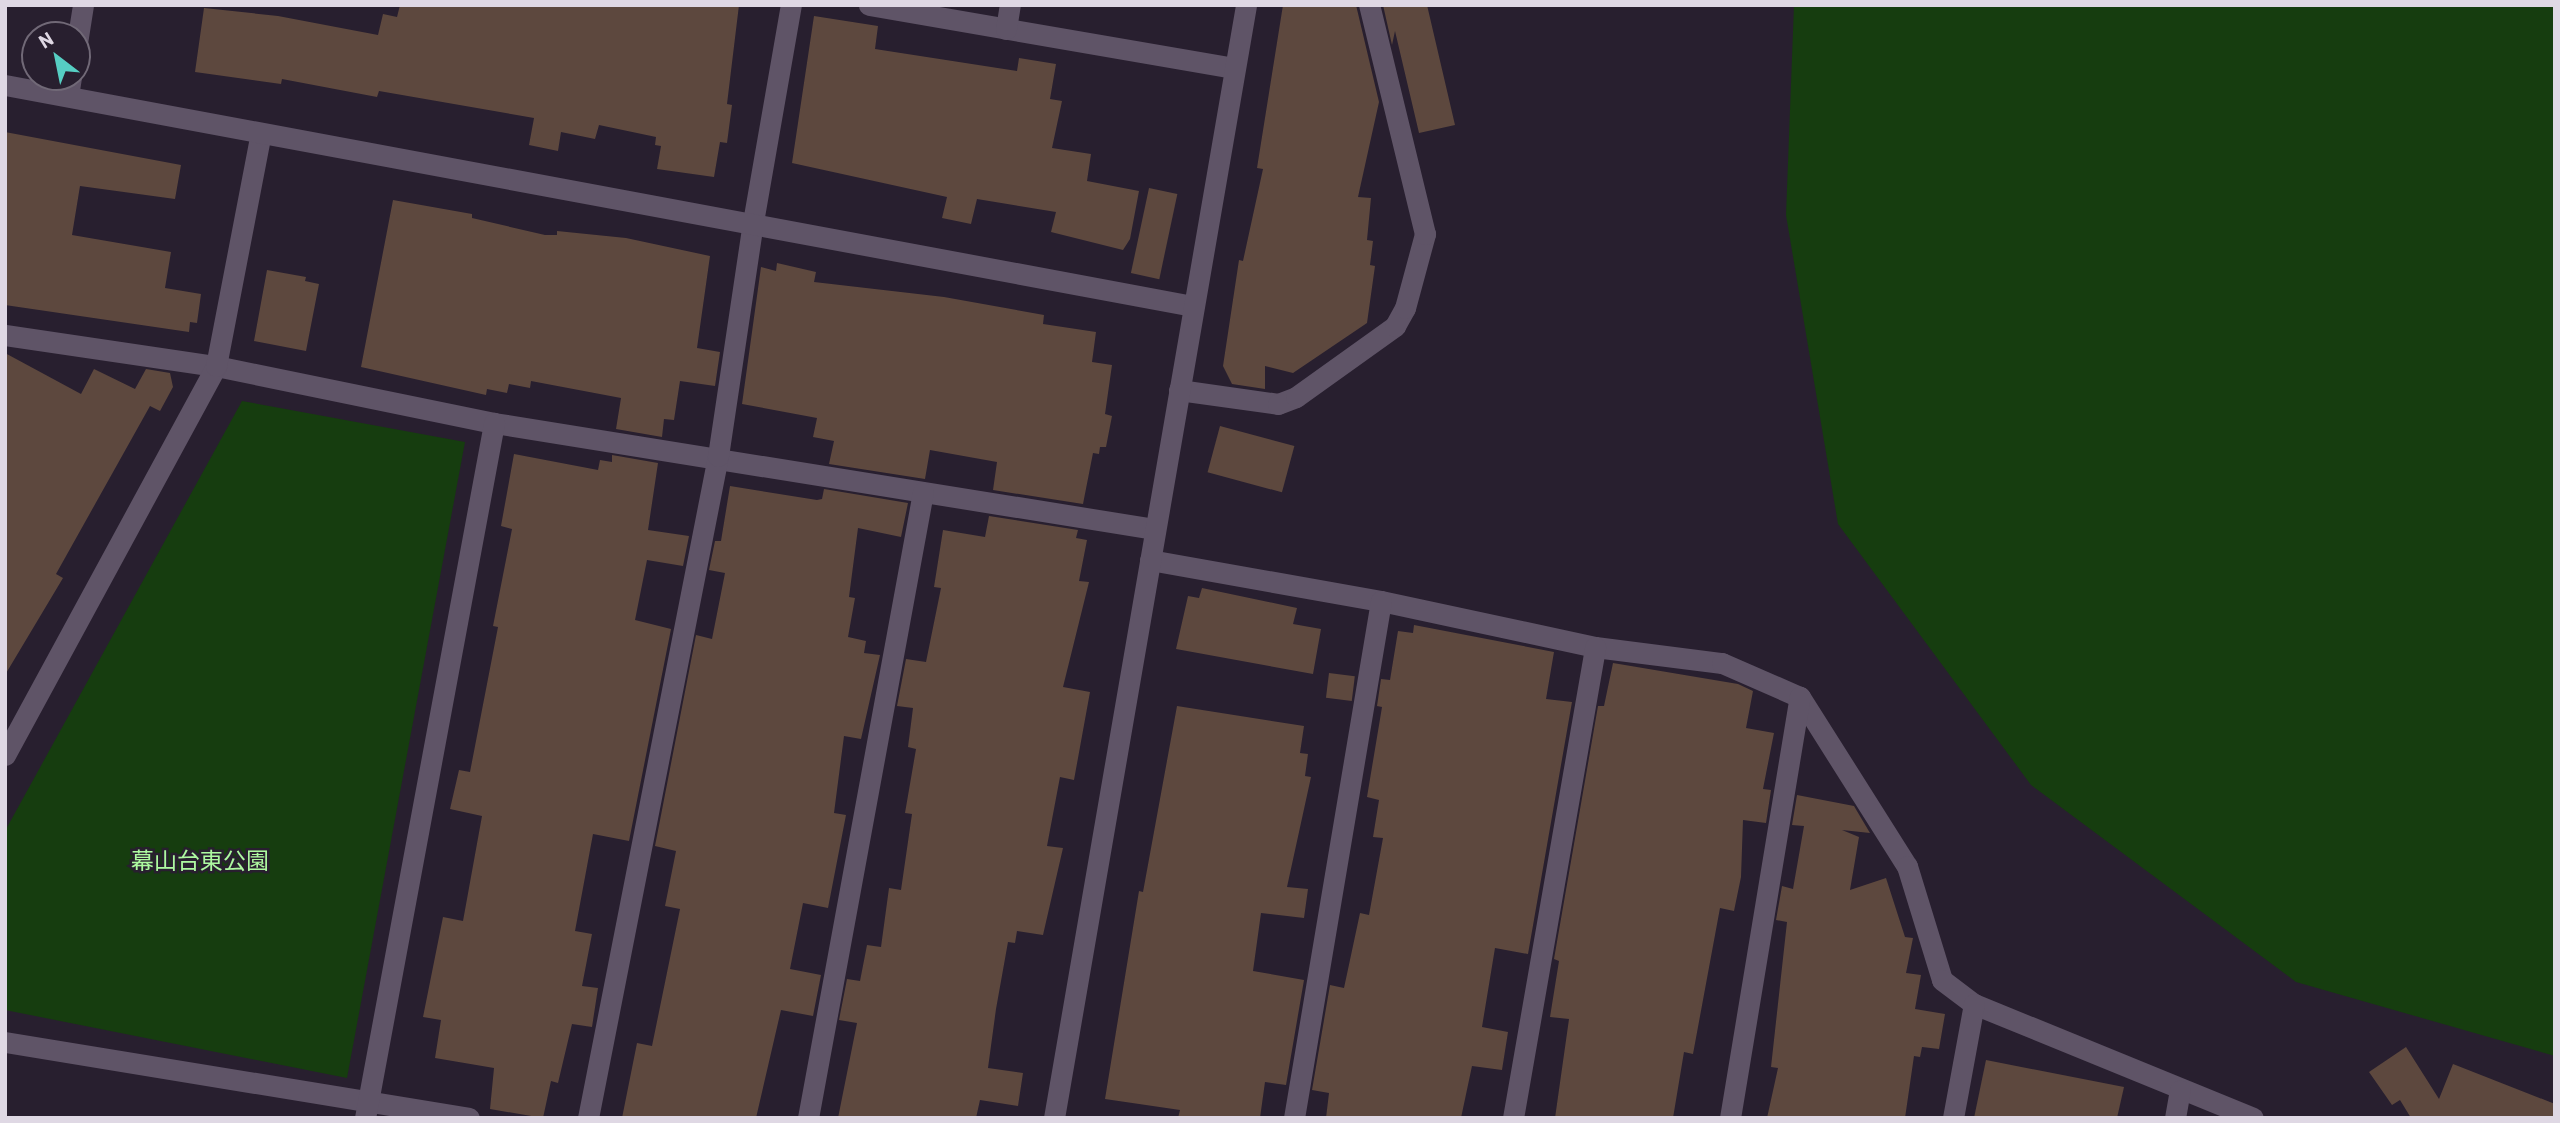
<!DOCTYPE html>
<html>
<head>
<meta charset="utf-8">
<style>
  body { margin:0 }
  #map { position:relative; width:2560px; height:1123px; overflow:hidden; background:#281f2f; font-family:Barlow,"Noto Sans JP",sans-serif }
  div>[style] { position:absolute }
  .green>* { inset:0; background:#163d0f }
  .building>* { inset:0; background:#5d483e; transform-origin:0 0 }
  .minor>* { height:21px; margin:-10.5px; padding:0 10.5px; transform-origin:10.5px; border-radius:10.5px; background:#5f5467 }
  .tertiary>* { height:21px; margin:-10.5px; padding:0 10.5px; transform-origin:10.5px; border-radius:10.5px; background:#5f5467 }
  span { translate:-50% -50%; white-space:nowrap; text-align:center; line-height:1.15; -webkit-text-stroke:5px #281f2f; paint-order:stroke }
  .park-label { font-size:23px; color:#adf9a0 }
  .frame { position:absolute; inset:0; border:7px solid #dfd8e4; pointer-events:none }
  .north { position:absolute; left:21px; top:21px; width:70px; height:70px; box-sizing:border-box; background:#281f2f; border:2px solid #716977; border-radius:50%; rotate:328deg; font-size:19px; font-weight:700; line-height:28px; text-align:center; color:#dfd8e4 }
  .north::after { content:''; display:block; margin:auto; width:24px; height:32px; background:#56cec3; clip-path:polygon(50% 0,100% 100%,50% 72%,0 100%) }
</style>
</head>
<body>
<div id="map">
  <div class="green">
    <i style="clip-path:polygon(1794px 5px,2555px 5px,2555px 1056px,2296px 982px,2031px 785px,1838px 524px,1786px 215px)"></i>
    <i style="clip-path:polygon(242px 401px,465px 442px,347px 1078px,5px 1010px,5px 831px)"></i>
  </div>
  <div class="building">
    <i style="clip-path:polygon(400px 5px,739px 5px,727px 104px,732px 105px,727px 143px,720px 142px,714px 177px,657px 169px,661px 146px,655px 145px,656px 137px,599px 125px,595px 139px,561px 132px,558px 151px,529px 145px,534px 118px,379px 91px,377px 97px,282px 79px,281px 84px,195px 72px,204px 8px,278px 16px,378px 35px,383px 14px,397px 17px)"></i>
    <i style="clip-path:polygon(1283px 5px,1356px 5px,1379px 102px,1358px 197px,1371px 198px,1367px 240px,1373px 241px,1370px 265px,1375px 266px,1367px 323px,1293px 373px,1265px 366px,1265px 389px,1232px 384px,1223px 366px,1239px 260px,1243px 261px,1263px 169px,1257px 168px)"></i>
    <i style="clip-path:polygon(1383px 5px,1427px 5px,1455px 125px,1419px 133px,1395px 31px,1392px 45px)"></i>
    <i style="clip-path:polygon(814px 16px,878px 26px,875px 49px,1017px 71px,1019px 58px,1056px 64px,1050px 99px,1062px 101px,1052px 148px,1091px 154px,1087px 181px,1139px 191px,1130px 239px,1123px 250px,1051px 232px,1056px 212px,977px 199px,971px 224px,942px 218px,947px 197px,792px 163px)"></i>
    <i style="clip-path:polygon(5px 132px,181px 165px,175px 199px,80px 186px,72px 235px,171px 252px,165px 288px,201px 294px,197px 323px,190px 322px,189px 332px,5px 305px)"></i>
    <i style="left:1149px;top:188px;width:29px;height:87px;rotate:12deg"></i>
    <i style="clip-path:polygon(393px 200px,472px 214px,472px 218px,545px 235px,557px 235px,557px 231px,626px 238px,710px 256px,697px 348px,720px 352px,715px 386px,680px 381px,674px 420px,664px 419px,662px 437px,616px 429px,621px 398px,531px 381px,530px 388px,509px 384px,507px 393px,487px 389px,486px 395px,361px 367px)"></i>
    <i style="clip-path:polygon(777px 263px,816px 272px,814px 282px,944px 297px,1044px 315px,1043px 324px,1096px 332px,1092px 362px,1112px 365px,1105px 414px,1112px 416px,1106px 447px,1100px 447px,1099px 454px,1093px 453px,1083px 504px,993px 490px,997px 462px,930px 450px,925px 479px,829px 464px,834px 441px,813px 437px,817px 418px,742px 404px,761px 267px,776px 271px)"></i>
    <i style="clip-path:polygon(267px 270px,306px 277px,305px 281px,319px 284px,306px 351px,254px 341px)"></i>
    <i style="clip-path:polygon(5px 353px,81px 394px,94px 369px,135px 389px,146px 369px,170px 373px,173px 387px,160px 411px,150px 406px,56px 574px,63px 578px,5px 675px)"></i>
    <i style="left:1220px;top:426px;width:77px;height:48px;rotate:15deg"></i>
    <i style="clip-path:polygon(514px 454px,598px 470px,600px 460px,612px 462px,612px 455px,658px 463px,648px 530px,689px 536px,683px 566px,647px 560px,635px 620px,671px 629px,629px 841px,593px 834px,575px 931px,592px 934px,582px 986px,598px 988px,592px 1027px,572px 1024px,558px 1083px,551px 1081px,543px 1118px,490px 1109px,494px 1068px,435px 1058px,441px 1020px,423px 1017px,443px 917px,463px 921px,482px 816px,450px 809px,459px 770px,470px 772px,498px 627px,493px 626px,512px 529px,501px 526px)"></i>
    <i style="clip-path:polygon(730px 486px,817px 500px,822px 499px,824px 489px,908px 503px,901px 537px,858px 528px,849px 597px,855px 598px,848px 637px,866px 641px,864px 653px,880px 655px,861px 739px,844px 736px,834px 813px,846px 815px,828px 908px,803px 903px,790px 969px,821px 975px,813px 1016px,781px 1010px,756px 1118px,622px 1118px,637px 1043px,652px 1046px,680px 909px,665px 906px,676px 851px,655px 846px,696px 635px,712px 639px,725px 573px,709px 570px,715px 541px,721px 541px)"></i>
    <i style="clip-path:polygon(989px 516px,1078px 530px,1076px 538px,1087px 540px,1079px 581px,1089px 582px,1063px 687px,1090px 692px,1074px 780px,1060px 777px,1047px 846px,1063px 848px,1043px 935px,1017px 931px,1015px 943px,1008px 942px,996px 1009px,988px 1068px,1023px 1073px,1018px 1106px,980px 1100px,976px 1118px,838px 1118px,857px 1023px,839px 1020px,847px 979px,860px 981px,867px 945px,881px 947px,889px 888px,901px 890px,912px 814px,905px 813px,916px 749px,908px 747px,913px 708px,897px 706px,906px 659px,926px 662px,941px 588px,934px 587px,943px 530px,985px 537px)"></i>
    <i style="clip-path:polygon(1202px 588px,1297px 608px,1293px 624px,1321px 629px,1313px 674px,1176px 649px,1188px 596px,1199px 598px)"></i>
    <i style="clip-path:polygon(1414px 625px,1554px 652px,1546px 699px,1572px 702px,1528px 954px,1495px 948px,1482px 1027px,1508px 1032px,1502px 1070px,1472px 1066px,1461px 1118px,1326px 1118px,1329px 1093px,1312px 1090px,1330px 985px,1344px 988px,1360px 913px,1369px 915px,1383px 838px,1373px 837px,1379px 800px,1367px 797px,1382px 707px,1377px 706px,1381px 679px,1390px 680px,1398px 631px,1413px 633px)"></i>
    <i style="clip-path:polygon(1613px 663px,1738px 684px,1753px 691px,1746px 728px,1774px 733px,1763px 789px,1771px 790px,1766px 823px,1743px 820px,1741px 877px,1734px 911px,1720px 908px,1693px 1054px,1684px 1052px,1673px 1118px,1555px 1118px,1569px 1019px,1550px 1017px,1559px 961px,1554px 959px,1598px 706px,1604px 706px)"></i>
    <i style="left:1329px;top:673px;width:26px;height:25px;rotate:7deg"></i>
    <i style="clip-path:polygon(1177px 706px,1304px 726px,1300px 753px,1308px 754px,1305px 776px,1311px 777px,1287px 887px,1308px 889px,1304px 918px,1261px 913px,1253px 971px,1304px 980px,1286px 1085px,1265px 1082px,1260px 1118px,1178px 1118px,1180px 1110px,1105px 1099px,1139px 891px,1143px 892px)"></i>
    <i style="clip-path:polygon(1797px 795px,1854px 806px,1870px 833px,1842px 830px,1859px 837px,1850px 890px,1886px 878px,1905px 937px,1913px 938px,1906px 973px,1921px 975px,1915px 1009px,1945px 1014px,1939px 1049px,1922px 1047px,1920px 1057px,1914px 1056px,1905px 1118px,1767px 1118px,1778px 1068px,1771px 1067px,1787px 922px,1776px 920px,1782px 886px,1793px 889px,1804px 826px,1792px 825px)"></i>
    <i style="clip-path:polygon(2406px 1047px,2439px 1099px,2453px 1064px,2555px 1104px,2555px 1118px,2411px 1118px,2400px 1100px,2392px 1105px,2369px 1072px)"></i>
    <i style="clip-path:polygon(1986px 1060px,2124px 1087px,2117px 1118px,1974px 1118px)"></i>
  </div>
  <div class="minor">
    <i style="left:869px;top:5px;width:371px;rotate:9.8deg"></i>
    <i style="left:1006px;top:29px;width:24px;rotate:-81deg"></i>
    <i style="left:77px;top:43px;width:38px;rotate:-81deg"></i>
    <i style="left:68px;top:96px;width:19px;rotate:-81deg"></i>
    <i style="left:5px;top:335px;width:213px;rotate:8.4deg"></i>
    <i style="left:216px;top:366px;width:284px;rotate:11.6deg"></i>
    <i style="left:494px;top:423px;width:668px;rotate:9.12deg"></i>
    <i style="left:1179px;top:390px;width:100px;rotate:8deg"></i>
    <i style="left:1278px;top:404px;width:19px;rotate:-21deg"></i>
    <i style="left:1296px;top:397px;width:122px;rotate:-35.6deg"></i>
    <i style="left:1395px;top:326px;width:21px;rotate:-61deg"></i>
    <i style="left:1405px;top:308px;width:77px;rotate:-74.9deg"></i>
    <i style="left:1425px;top:234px;width:236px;rotate:-103.7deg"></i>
    <i style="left:1150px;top:560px;width:235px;rotate:10.1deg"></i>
    <i style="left:1381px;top:601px;width:219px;rotate:12.1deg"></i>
    <i style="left:1595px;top:647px;width:128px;rotate:7.2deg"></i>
    <i style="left:1722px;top:663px;width:85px;rotate:23.6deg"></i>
    <i style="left:1800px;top:697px;width:200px;rotate:57.7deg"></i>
    <i style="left:1907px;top:866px;width:119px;rotate:72.9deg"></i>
    <i style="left:1942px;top:980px;width:40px;rotate:37deg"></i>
    <i style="left:1974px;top:1004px;width:301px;rotate:22.2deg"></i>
    <i style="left:5px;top:755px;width:443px;rotate:-61.5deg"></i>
    <i style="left:216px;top:366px;width:237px;rotate:-79.1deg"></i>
    <i style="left:5px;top:1042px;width:470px;rotate:9.3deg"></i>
    <i style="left:365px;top:1118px;width:707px;rotate:-79.48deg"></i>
    <i style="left:588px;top:1118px;width:675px;rotate:-78.89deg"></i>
    <i style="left:718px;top:456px;width:237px;rotate:-81.5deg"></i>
    <i style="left:753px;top:222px;width:220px;rotate:-80.1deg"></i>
    <i style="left:808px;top:1118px;width:636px;rotate:-79.59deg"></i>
    <i style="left:1294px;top:1118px;width:524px;rotate:-80.45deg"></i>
    <i style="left:1513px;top:1118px;width:478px;rotate:-80.1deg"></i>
    <i style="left:1730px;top:1118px;width:427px;rotate:-80.6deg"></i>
    <i style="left:1953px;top:1118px;width:116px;rotate:-79.6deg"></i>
    <i style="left:2175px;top:1118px;width:28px;rotate:-80deg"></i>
  </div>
  <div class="tertiary">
    <i style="left:5px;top:85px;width:1208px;rotate:10.54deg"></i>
    <i style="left:1054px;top:1118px;width:1129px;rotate:-80.21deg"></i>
  </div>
  <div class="park-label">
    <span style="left:200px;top:860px">幕山台東公園</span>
  </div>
  <div class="frame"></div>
  <div class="north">N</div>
</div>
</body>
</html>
